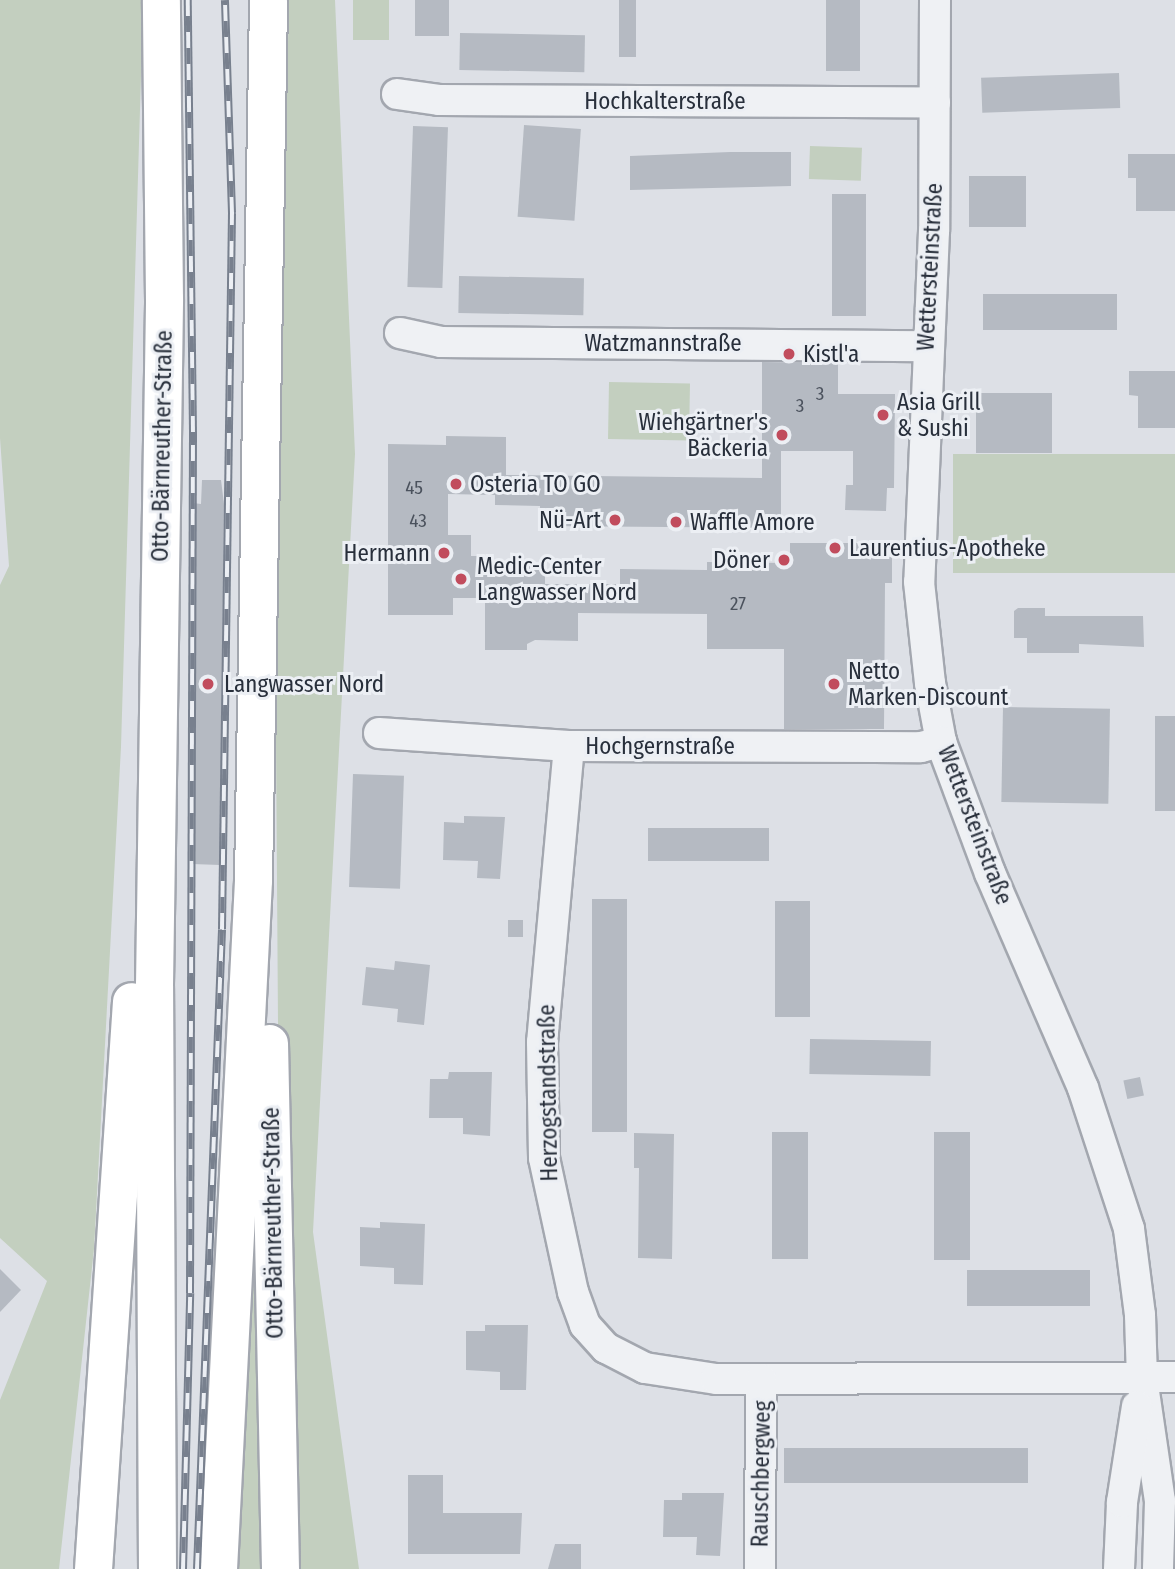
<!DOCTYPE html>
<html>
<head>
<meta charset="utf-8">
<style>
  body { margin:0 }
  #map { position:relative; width:1175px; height:1569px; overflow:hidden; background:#dde0e6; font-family:"Fira Sans Condensed",sans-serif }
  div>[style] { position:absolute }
  .green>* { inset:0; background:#c3cfbf; transform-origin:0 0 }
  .building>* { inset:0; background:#b5bac2; transform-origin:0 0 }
  .roads { filter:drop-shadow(2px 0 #a3a7af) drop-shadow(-2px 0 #a3a7af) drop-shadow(0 2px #a3a7af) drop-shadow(0 -2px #a3a7af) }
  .minor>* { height:30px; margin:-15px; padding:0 15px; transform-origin:15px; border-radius:15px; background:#eff1f4 }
  .major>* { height:37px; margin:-18.5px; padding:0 18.5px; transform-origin:18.5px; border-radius:18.5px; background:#fff }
  .rail>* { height:8px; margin-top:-4px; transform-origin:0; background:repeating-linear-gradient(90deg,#eceff4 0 16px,#78808e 0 32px); box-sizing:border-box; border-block:2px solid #78808e }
  .dots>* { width:19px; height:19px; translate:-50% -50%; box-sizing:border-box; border:4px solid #eceff4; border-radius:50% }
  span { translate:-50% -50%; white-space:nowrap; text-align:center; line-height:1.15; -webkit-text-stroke:6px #eceff4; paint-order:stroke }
  .number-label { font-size:19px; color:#4b525d }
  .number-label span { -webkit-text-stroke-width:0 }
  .street-label { font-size:23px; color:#282f3b }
  .poi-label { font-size:23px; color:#282f3b }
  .left { translate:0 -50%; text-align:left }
  .right { translate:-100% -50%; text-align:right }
</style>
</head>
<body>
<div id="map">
  <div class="green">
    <i style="clip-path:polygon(0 0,142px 0,143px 9px,121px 747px,94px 1249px,59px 1569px,0 1569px,0 1400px,47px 1281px,0 1238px,0 585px,9px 566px,0 438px)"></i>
    <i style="clip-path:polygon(289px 0,335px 0,355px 454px,313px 1232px,359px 1569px,231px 1569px,260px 1027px,278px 1024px,275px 594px)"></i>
    <i style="left:353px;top:0;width:36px;height:40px"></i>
    <i style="left:810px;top:146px;width:52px;height:33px;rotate:2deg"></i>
    <i style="left:609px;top:382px;width:81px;height:57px;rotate:1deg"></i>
    <i style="left:1175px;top:454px;width:119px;height:222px;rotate:90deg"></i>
  </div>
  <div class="building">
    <i style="left:415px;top:0;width:34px;height:36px"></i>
    <i style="left:619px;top:0;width:17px;height:57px"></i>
    <i style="left:826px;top:0;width:34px;height:71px"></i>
    <i style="left:460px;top:33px;width:125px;height:37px;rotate:1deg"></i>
    <i style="left:1119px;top:73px;width:35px;height:138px;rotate:88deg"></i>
    <i style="left:524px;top:125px;width:57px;height:92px;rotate:4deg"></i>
    <i style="left:413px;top:126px;width:35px;height:161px;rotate:2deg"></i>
    <i style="clip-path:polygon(730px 152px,791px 152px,791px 186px,630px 190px,630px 156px)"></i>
    <i style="clip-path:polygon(1128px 154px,1175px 154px,1175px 211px,1136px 211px,1136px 178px,1128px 178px)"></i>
    <i style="left:969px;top:176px;width:57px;height:51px"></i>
    <i style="left:832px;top:194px;width:34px;height:122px"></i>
    <i style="left:459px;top:276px;width:125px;height:37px;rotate:1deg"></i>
    <i style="left:983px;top:294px;width:134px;height:36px"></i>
    <i style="clip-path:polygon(762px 362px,838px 363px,838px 394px,895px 394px,894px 488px,887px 488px,886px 511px,845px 510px,846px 485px,853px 485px,853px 451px,781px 451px,781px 528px,540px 526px,540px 506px,495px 505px,495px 495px,448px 494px,448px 535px,471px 535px,471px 556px,489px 556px,489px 565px,545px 564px,545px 584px,620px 584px,620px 569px,707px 570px,707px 562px,790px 563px,790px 543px,859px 543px,859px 558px,892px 557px,892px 583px,885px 583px,884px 729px,784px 729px,784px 649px,707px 649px,707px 614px,578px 613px,578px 641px,535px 640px,527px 644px,527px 650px,485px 650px,485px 598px,453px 598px,453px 615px,388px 615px,388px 444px,446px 445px,446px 436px,506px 437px,506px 475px,762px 478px)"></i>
    <i style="clip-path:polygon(1129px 371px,1175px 371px,1175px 428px,1138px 428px,1138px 396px,1129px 395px)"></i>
    <i style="left:1052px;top:393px;width:60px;height:76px;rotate:90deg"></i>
    <i style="clip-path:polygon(202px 480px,221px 480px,224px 504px,220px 865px,192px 864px,193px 503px,201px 504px)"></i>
    <i style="clip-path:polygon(1018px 608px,1045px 608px,1045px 616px,1143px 616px,1144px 647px,1079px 644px,1079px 653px,1027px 653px,1027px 638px,1014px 638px,1014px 611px)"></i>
    <i style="left:1003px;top:707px;width:107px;height:95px;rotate:1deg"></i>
    <i style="left:1155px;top:716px;width:20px;height:95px"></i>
    <i style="left:353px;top:774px;width:51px;height:113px;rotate:2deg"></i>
    <i style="clip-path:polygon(464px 816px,505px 817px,500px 879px,477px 878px,478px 861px,443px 860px,444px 822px,464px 823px)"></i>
    <i style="left:648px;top:828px;width:121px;height:33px"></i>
    <i style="left:592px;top:899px;width:35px;height:233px"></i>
    <i style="left:775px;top:901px;width:35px;height:116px"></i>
    <i style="left:508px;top:920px;width:15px;height:17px"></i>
    <i style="clip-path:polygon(395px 961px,430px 965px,424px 1025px,397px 1022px,398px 1009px,362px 1005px,366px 967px,394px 970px)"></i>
    <i style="left:810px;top:1039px;width:121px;height:35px;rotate:1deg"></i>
    <i style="clip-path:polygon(449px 1072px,492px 1072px,490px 1136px,463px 1134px,463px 1118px,429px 1118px,430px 1079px,448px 1079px)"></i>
    <i style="left:1140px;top:1077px;width:19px;height:17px;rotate:78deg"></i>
    <i style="left:772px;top:1132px;width:36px;height:127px"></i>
    <i style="left:934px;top:1132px;width:36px;height:128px"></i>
    <i style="clip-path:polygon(634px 1133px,674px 1134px,672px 1259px,638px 1258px,639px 1168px,634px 1168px)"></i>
    <i style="clip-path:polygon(380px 1222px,425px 1224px,423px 1285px,394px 1284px,394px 1268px,360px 1266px,360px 1227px,380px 1228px)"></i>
    <i style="clip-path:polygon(0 1269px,21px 1290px,0 1312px)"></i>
    <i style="left:967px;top:1270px;width:123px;height:36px"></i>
    <i style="clip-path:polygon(485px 1325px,528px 1325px,526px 1390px,500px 1390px,500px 1372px,466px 1370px,466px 1331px,485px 1331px)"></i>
    <i style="left:784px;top:1448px;width:244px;height:35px"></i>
    <i style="clip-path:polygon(408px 1475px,443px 1475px,443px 1513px,522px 1513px,520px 1554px,408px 1554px)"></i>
    <i style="clip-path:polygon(682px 1493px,724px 1493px,720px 1556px,696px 1555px,697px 1537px,663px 1537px,664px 1500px,682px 1500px)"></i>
    <i style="clip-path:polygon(555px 1544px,581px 1544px,581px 1569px,548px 1569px)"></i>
  </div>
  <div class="roads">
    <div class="minor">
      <i style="left:935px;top:0;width:231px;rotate:90.2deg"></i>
      <i style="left:934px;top:231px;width:351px;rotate:92.4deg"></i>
      <i style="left:919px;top:582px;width:102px;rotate:83.8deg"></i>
      <i style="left:930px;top:683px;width:60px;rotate:79.4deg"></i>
      <i style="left:941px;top:742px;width:140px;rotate:69.5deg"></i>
      <i style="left:990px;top:873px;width:234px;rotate:66.6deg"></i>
      <i style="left:1083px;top:1088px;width:148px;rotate:71.9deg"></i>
      <i style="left:1129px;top:1229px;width:87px;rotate:82.7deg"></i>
      <i style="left:1140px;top:1315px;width:63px;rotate:88.2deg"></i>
      <i style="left:1142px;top:1378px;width:124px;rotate:81.7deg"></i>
      <i style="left:1160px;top:1501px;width:68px;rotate:91.7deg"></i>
      <i style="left:397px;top:94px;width:42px;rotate:8.1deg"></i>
      <i style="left:439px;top:100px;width:496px;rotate:0.3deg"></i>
      <i style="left:400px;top:333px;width:42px;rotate:12.4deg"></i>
      <i style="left:441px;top:342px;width:486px;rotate:0.5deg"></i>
      <i style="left:379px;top:733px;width:190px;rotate:3.9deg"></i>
      <i style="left:569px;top:746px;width:352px;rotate:0.2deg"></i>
      <i style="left:921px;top:747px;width:21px;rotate:-14deg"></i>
      <i style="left:569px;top:746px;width:297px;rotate:95.2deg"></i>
      <i style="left:542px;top:1042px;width:116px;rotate:89deg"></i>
      <i style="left:544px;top:1158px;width:137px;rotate:77.8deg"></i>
      <i style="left:573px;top:1292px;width:35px;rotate:70deg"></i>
      <i style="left:585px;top:1325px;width:31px;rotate:48deg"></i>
      <i style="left:606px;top:1348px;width:44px;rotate:27.1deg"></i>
      <i style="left:645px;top:1368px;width:72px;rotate:8.8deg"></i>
      <i style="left:716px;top:1379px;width:459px;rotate:-0.2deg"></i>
      <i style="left:760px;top:1569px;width:190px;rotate:-89.7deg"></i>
      <i style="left:1119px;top:1569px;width:67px;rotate:-87.4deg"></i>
      <i style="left:1122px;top:1502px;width:97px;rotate:-81.1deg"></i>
    </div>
    <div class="major">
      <i style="left:269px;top:1043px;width:526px;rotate:88.8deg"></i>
      <i style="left:93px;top:1569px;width:569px;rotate:-86.17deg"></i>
      <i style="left:157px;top:1569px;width:584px;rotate:-90.29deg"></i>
      <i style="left:154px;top:985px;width:686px;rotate:-89.16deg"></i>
      <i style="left:164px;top:299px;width:299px;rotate:-90.6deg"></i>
      <i style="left:218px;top:1569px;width:690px;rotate:-87.09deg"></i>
      <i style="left:253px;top:880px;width:880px;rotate:-89.02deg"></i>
    </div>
  </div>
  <div class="rail">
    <i style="left:183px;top:1569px;width:276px;rotate:-88.5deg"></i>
    <i style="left:190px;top:1293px;width:861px;rotate:-89.8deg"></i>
    <i style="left:193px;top:432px;width:432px;rotate:-90.7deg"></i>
    <i style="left:197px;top:1569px;width:640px;rotate:-87.76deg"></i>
    <i style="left:222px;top:929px;width:716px;rotate:-89.2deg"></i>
    <i style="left:232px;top:213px;width:213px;rotate:-91.9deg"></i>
  </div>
  <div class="dots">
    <i style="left:789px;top:354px;background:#c14c5d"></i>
    <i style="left:883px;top:415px;background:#c14c5d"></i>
    <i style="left:782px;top:435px;background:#c14c5d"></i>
    <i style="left:456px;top:484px;background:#c14c5d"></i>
    <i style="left:615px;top:520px;background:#c14c5d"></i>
    <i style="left:676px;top:522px;background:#c14c5d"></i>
    <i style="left:835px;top:548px;background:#c14c5d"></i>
    <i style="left:444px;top:553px;background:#c14c5d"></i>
    <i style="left:784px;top:560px;background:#c14c5d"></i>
    <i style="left:461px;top:579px;background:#c14c5d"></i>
    <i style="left:208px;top:684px;background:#c14c5d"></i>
    <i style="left:834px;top:684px;background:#c14c5d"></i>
  </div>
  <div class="number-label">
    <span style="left:820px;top:394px">3</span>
    <span style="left:800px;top:406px">3</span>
    <span style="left:414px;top:488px">45</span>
    <span style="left:418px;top:521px">43</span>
    <span style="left:738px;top:604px">27</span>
  </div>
  <div class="street-label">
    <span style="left:665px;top:101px">Hochkalterstraße</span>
    <span style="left:930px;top:267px;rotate:-87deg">Wettersteinstraße</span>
    <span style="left:663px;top:343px">Watzmannstraße</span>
    <span style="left:162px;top:446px;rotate:-89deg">Otto-Bärnreuther-Straße</span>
    <span style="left:660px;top:746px">Hochgernstraße</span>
    <span style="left:975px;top:825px;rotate:69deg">Wettersteinstraße</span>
    <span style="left:548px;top:1093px;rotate:-91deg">Herzogstandstraße</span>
    <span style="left:273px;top:1223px;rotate:-91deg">Otto-Bärnreuther-Straße</span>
    <span style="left:761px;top:1474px;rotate:-89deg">Rauschbergweg</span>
  </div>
  <div class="poi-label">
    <span class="left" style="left:803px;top:354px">Kistl'a</span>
    <span class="left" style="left:897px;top:415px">Asia Grill<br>&amp; Sushi</span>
    <span class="right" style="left:768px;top:435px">Wiehgärtner's<br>Bäckeria</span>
    <span class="left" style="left:470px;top:484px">Osteria TO GO</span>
    <span class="right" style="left:601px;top:520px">Nü-Art</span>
    <span class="left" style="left:690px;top:522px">Waffle Amore</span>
    <span class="left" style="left:849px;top:548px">Laurentius-Apotheke</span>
    <span class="right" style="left:430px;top:553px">Hermann</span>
    <span class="right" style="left:770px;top:560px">Döner</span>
    <span class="left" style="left:477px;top:579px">Medic-Center<br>Langwasser Nord</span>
    <span class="left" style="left:848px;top:684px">Netto<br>Marken-Discount</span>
    <span class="left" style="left:224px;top:684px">Langwasser Nord</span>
  </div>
</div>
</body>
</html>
